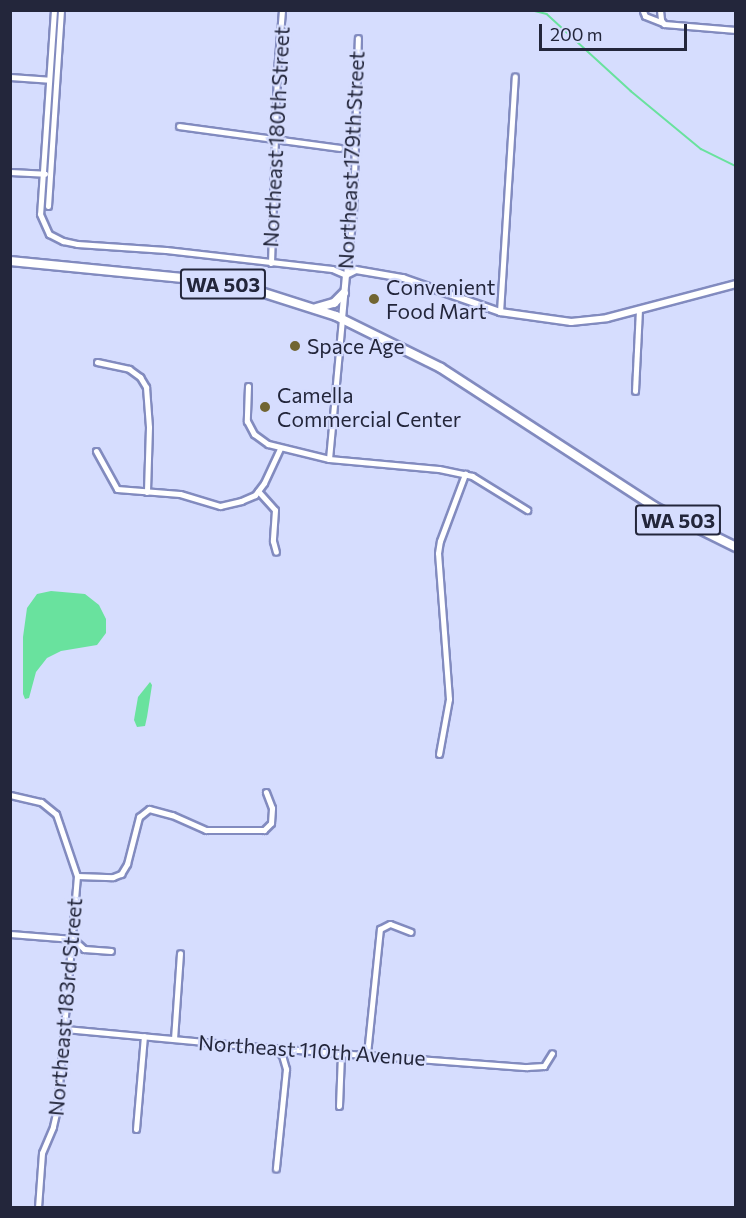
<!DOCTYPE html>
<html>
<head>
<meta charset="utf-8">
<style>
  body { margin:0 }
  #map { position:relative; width:746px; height:1218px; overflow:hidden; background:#d6ddfe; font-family:Commissioner,sans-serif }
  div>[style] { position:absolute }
  .water>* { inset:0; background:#69e29e }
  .stream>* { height:1.5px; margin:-0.75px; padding:0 0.75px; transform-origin:0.75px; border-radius:0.75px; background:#69e29e }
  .roads { filter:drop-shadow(2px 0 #828bbf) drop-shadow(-2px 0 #828bbf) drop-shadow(0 2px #828bbf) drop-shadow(0 -2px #828bbf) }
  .minor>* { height:5px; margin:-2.5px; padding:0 2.5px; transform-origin:2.5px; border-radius:2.5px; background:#fff }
  .major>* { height:6px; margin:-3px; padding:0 3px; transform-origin:3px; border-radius:3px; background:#fff }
  .highway>* { height:8px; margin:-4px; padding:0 4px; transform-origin:4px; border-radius:4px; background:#fff }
  .dots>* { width:16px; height:16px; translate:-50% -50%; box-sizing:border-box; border:3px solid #d6ddfe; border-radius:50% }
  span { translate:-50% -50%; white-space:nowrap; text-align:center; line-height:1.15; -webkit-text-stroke:4.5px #d6ddfe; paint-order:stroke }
  .shield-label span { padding:2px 4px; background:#d6ddfe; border:2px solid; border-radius:4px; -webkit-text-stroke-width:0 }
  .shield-label { font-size:20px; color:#23263b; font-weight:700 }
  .street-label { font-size:21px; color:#23263b }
  .poi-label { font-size:21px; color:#23263b }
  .left { translate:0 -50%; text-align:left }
  .frame { position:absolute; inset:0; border:12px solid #23263b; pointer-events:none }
  .scale { position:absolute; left:539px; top:24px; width:148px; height:27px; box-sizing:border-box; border:3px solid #23263b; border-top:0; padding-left:8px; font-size:18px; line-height:21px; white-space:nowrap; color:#23263b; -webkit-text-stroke:4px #d6ddfe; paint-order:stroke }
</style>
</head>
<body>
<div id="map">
  <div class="water">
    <i style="clip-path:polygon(51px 591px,85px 594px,99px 605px,106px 619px,106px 633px,97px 645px,61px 651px,47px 658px,36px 672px,29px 698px,25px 699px,23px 694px,23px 637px,27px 608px,37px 594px)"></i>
    <i style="clip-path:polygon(150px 682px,152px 685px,147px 717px,145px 726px,137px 727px,134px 720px,138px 697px)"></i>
  </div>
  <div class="stream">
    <i style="left:531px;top:10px;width:16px;rotate:14deg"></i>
    <i style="left:547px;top:14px;width:114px;rotate:42.5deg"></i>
    <i style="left:631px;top:91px;width:91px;rotate:39.6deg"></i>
    <i style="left:701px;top:149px;width:39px;rotate:26deg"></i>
  </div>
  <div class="roads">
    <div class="minor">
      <i style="left:54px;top:10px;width:204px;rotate:93.9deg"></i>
      <i style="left:40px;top:214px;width:22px;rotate:66deg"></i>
      <i style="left:49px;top:234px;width:16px;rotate:27deg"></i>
      <i style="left:63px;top:241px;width:14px;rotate:12deg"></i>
      <i style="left:77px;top:244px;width:89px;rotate:3.9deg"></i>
      <i style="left:166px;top:250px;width:167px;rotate:6.5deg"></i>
      <i style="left:332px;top:269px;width:15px;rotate:23deg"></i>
      <i style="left:346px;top:275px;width:62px;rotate:-83.6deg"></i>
      <i style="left:353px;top:213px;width:175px;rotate:-88.4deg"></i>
      <i style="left:660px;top:10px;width:10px;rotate:84deg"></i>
      <i style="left:661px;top:20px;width:5px;rotate:53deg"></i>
      <i style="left:664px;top:24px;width:72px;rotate:4.8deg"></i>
      <i style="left:643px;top:11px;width:5px;rotate:68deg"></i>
      <i style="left:645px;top:16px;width:19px;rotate:21deg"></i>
      <i style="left:10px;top:77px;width:39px;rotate:4deg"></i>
      <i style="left:179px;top:126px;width:162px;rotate:7.8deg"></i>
      <i style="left:10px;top:172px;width:35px;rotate:3deg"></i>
      <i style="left:48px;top:206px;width:196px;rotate:-86.2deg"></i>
      <i style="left:271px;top:263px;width:192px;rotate:-88.2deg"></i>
      <i style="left:277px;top:71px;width:61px;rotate:-85.3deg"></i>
      <i style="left:500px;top:312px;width:236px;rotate:-86.4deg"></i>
      <i style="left:97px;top:362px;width:33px;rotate:12deg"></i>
      <i style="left:129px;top:369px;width:14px;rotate:36deg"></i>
      <i style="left:140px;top:377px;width:12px;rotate:59deg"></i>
      <i style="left:146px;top:387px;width:40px;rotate:85.7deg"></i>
      <i style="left:149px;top:427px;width:65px;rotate:91.8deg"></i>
      <i style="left:248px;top:386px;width:35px;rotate:92deg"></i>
      <i style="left:247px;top:421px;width:15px;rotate:62deg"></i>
      <i style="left:254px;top:434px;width:17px;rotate:36deg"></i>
      <i style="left:268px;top:444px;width:63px;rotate:13.8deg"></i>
      <i style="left:329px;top:459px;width:110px;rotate:5.2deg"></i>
      <i style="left:439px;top:469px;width:34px;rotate:12deg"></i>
      <i style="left:472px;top:476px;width:65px;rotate:31.7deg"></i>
      <i style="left:635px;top:391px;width:81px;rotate:-87.2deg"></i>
      <i style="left:96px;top:451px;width:43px;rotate:61.1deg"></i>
      <i style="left:117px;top:489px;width:63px;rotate:4.5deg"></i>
      <i style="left:180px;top:494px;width:42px;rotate:16.7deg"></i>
      <i style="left:220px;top:506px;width:22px;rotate:-13deg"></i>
      <i style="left:241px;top:501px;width:15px;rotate:-23deg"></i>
      <i style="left:255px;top:495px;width:15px;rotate:-53deg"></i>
      <i style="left:264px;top:483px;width:38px;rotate:-65deg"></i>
      <i style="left:329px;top:459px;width:141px;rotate:-84.7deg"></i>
      <i style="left:258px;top:491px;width:25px;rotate:48deg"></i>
      <i style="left:275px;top:510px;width:31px;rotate:94deg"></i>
      <i style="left:273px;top:541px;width:11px;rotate:75deg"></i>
      <i style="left:439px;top:754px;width:56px;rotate:-79.7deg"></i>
      <i style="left:449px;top:699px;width:146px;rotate:-94.3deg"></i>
      <i style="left:438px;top:553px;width:12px;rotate:-81deg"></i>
      <i style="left:440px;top:541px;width:72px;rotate:-69.5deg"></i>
      <i style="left:10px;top:795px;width:32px;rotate:13deg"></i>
      <i style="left:41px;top:802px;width:19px;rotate:39deg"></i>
      <i style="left:56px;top:814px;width:65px;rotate:71.3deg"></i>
      <i style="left:77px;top:876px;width:234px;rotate:94.9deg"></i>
      <i style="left:57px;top:1109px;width:18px;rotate:103deg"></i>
      <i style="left:53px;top:1127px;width:28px;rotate:113deg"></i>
      <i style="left:42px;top:1153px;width:55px;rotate:94.2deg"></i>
      <i style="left:77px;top:876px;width:36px;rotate:2deg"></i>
      <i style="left:113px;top:877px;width:9px;rotate:-21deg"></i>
      <i style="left:121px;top:874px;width:12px;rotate:-59deg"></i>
      <i style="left:127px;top:864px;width:49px;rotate:-75.7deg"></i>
      <i style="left:139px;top:817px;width:13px;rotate:-39deg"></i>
      <i style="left:149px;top:809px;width:24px;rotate:15deg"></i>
      <i style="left:172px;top:815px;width:37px;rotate:24deg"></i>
      <i style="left:206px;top:830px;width:58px"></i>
      <i style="left:264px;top:830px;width:10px;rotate:-45deg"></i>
      <i style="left:271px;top:823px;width:15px;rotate:-86deg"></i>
      <i style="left:272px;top:808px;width:17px;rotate:-111deg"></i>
      <i style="left:10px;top:934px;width:63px;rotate:4.5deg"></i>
      <i style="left:73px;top:939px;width:15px;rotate:42deg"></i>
      <i style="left:84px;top:949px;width:27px;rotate:4deg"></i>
      <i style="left:65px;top:1029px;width:194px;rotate:5.3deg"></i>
      <i style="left:258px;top:1047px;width:270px;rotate:4.3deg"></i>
      <i style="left:527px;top:1067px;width:17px;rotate:-3deg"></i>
      <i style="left:544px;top:1066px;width:15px;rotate:-58deg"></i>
      <i style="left:174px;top:1039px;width:86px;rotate:-86deg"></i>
      <i style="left:275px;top:1049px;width:9px;rotate:41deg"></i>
      <i style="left:282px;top:1055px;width:15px;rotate:74deg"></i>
      <i style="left:286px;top:1069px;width:100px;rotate:95.8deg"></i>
      <i style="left:367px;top:1054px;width:126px;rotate:-84.1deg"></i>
      <i style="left:380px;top:929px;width:11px;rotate:-27deg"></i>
      <i style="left:390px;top:924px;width:22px;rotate:21deg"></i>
      <i style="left:339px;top:1106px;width:53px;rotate:-87.8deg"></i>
      <i style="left:136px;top:1129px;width:93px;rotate:-85.1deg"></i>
    </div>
    <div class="major">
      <i style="left:342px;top:319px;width:44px;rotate:-84.8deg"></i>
      <i style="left:346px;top:275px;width:11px;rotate:-27deg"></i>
      <i style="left:356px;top:270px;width:48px;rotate:9.7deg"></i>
      <i style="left:403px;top:278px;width:103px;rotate:19.3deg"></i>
      <i style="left:500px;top:312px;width:72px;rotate:8deg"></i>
      <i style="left:571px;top:322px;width:36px;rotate:-6deg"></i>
      <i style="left:607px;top:318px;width:133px;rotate:-14.8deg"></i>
    </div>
    <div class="highway">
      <i style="left:10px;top:261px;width:194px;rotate:5.6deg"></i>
      <i style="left:203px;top:280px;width:59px;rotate:11.7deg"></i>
      <i style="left:261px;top:292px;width:79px;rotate:17.7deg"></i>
      <i style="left:336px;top:316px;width:117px;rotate:26.3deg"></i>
      <i style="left:441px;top:368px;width:255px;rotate:33deg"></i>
      <i style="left:655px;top:507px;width:90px;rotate:26.3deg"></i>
      <i style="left:316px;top:308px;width:19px;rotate:-16deg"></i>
      <i style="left:334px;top:303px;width:14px;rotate:-45deg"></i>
    </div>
  </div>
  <div class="dots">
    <i style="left:374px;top:299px;background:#716532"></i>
    <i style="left:295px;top:346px;background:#716532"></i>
    <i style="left:265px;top:407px;background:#716532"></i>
  </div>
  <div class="shield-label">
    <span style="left:223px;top:284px">WA 503</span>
    <span style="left:678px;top:520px">WA 503</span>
  </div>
  <div class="street-label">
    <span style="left:276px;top:137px;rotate:-87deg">Northeast 180th Street</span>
    <span style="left:351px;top:160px;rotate:-87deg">Northeast 179th Street</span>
    <span style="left:65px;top:1007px;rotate:-85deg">Northeast 183rd Street</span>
    <span style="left:312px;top:1050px;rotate:4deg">Northeast 110th Avenue</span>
  </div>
  <div class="poi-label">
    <span class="left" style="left:386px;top:299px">Convenient<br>Food Mart</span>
    <span class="left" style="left:307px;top:346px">Space Age</span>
    <span class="left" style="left:277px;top:407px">Camella<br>Commercial Center</span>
  </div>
  <div class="frame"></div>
  <div class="scale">200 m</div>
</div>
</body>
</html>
